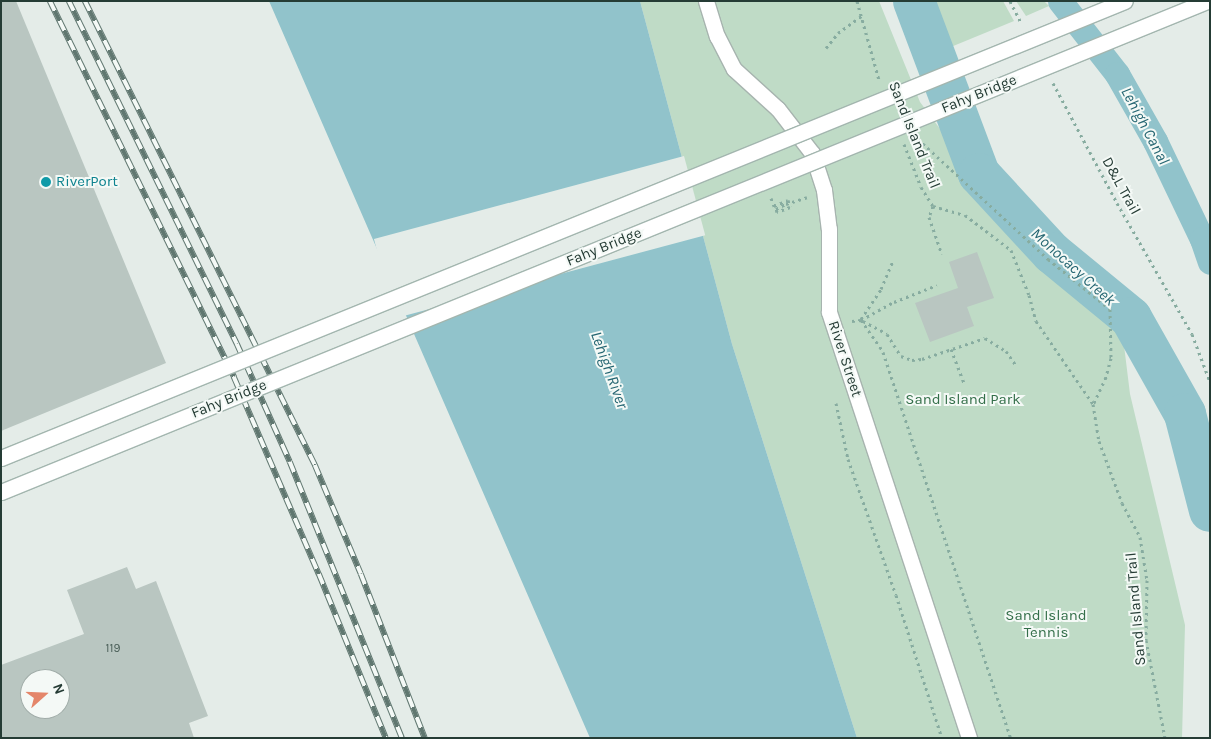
<!DOCTYPE html>
<html>
<head>
<meta charset="utf-8">
<style>
  body { margin:0 }
  #map { position:relative; width:1211px; height:739px; overflow:hidden; background:#e4ece8; font-family:Karla,sans-serif }
  div>[style] { position:absolute }
  .green>* { inset:0; background:#bfdbc6 }
  .water>* { inset:0; background:#91c3cb }
  .pier>* { inset:0; background:#e4ece8; transform-origin:0 0 }
  .canal>* { height:25px; margin:-12.5px; padding:0 12.5px; transform-origin:12.5px; border-radius:12.5px; background:#91c3cb }
  .river>* { height:42px; margin:-21px; padding:0 21px; transform-origin:21px; border-radius:21px; background:#91c3cb }
  .building>* { inset:0; background:#b9c6c1 }
  .path>* { height:3px; margin-top:-1.5px; transform-origin:0; background:repeating-linear-gradient(90deg,#87aca0 0 2.5px,transparent 0 6.5px) }
  .roads { filter:drop-shadow(1px 0 #a7b4af) drop-shadow(-1px 0 #a7b4af) drop-shadow(0 1px #a7b4af) drop-shadow(0 -1px #a7b4af) }
  .minor>* { height:15px; margin:-7.5px; padding:0 7.5px; transform-origin:7.5px; border-radius:7.5px; background:#fff }
  .rail>* { height:5.5px; margin-top:-2.75px; transform-origin:0; background:repeating-linear-gradient(90deg,#f4f9f6 0 11px,#607770 0 22px); box-sizing:border-box; border-block:1px solid #607770 }
  .bridges { filter:drop-shadow(1px 0 #a3b6af) drop-shadow(-1px 0 #a3b6af) drop-shadow(0 1px #a3b6af) drop-shadow(0 -1px #a3b6af) }
  .secondary-bridge>* { height:15px; margin:-7.5px; padding:0 7.5px; transform-origin:7.5px; border-radius:7.5px; background:#fff }
  .dots>* { width:14px; height:14px; translate:-50% -50%; box-sizing:border-box; border:2px solid #f4f9f6; border-radius:50% }
  span { translate:-50% -50%; white-space:nowrap; text-align:center; line-height:1.15; -webkit-text-stroke:4px #f4f9f6; paint-order:stroke }
  .number-label { font-size:12px; color:#4a5e58 }
  .number-label span { -webkit-text-stroke-width:0 }
  .street-label { font-size:15px; color:#253c35 }
  .culture-label { font-size:15px; color:#0d838f }
  .left { translate:0 -50%; text-align:left }
  .park-label { font-size:15px; color:#336e49 }
  .water-label { font-size:16px; color:#256672; font-style:italic }
  .frame { position:absolute; inset:0; border:2px solid #253c35; pointer-events:none }
  .north { position:absolute; left:20px; top:669px; width:50px; height:50px; box-sizing:border-box; background:#f4f9f6; border:1px solid #a1ada9; border-radius:50%; rotate:70deg; font-size:14px; font-weight:700; line-height:20px; text-align:center; color:#253c35 }
  .north::after { content:''; display:block; margin:auto; width:18px; height:22px; background:#e4866a; clip-path:polygon(50% 0,100% 100%,50% 72%,0 100%) }
</style>
</head>
<body>
<div id="map">
  <div class="green">
    <i style="clip-path:polygon(640px 1px,879px 1px,920px 102px,984px 188px,1121px 321px,1130px 394px,1185px 625px,1182px 738px,857px 738px,732px 344px)"></i>
    <i style="clip-path:polygon(926px 1px,1003px 1px,1014px 21px,946px 49px)"></i>
    <i style="clip-path:polygon(1016px 1px,1044px 1px,1049px 6px,1026px 16px)"></i>
  </div>
  <div class="water">
    <i style="clip-path:polygon(269px 1px,640px 1px,732px 344px,857px 738px,590px 738px)"></i>
  </div>
  <div class="pier">
    <i style="left:684px;top:156px;width:82px;height:321px;rotate:75deg"></i>
  </div>
  <div class="canal">
    <i style="left:1060px;top:1px;width:93px;rotate:52deg"></i>
    <i style="left:1117px;top:74px;width:77px;rotate:60.4deg"></i>
    <i style="left:1155px;top:141px;width:109px;rotate:64.4deg"></i>
    <i style="left:1202px;top:239px;width:24px;rotate:71deg"></i>
  </div>
  <div class="river">
    <i style="left:914px;top:1px;width:185px;rotate:69.4deg"></i>
    <i style="left:979px;top:174px;width:108px;rotate:47.3deg"></i>
    <i style="left:1052px;top:253px;width:102px;rotate:39.4deg"></i>
    <i style="left:1131px;top:318px;width:110px;rotate:60.6deg"></i>
    <i style="left:1185px;top:414px;width:100px;rotate:75.5deg"></i>
  </div>
  <div class="building">
    <i style="clip-path:polygon(1px 1px,16px 1px,166px 363px,1px 431px)"></i>
    <i style="clip-path:polygon(977px 252px,994px 298px,967px 307px,974px 326px,930px 342px,915px 303px,958px 288px,949px 262px)"></i>
    <i style="clip-path:polygon(evenodd,127px 567px,136px 589px,156px 581px,208px 716px,189px 723px,194px 738px,1px 738px,1px 665px,84px 634px,67px 590px,127px 567px,30px 679px,60px 679px,60px 709px,30px 709px,30px 679px)"></i>
  </div>
  <div class="path">
    <i style="left:857px;top:1px;width:82px;rotate:74.4deg"></i>
    <i style="left:1010px;top:1px;width:25px;rotate:63deg"></i>
    <i style="left:826px;top:48px;width:19px;rotate:-51deg"></i>
    <i style="left:838px;top:33px;width:29px;rotate:-36deg"></i>
    <i style="left:1053px;top:83px;width:136px;rotate:61.9deg"></i>
    <i style="left:1117px;top:203px;width:151px;rotate:60.2deg"></i>
    <i style="left:1192px;top:334px;width:51px;rotate:69.4deg"></i>
    <i style="left:918px;top:139px;width:177px;rotate:42.7deg"></i>
    <i style="left:1048px;top:259px;width:80px;rotate:38.9deg"></i>
    <i style="left:1110px;top:309px;width:49px;rotate:88.8deg"></i>
    <i style="left:1111px;top:358px;width:20px;rotate:105deg"></i>
    <i style="left:1106px;top:377px;width:29px;rotate:115deg"></i>
    <i style="left:904px;top:144px;width:46px;rotate:68.4deg"></i>
    <i style="left:921px;top:187px;width:22px;rotate:58deg"></i>
    <i style="left:933px;top:206px;width:33px;rotate:16deg"></i>
    <i style="left:965px;top:215px;width:58px;rotate:37.3deg"></i>
    <i style="left:1011px;top:250px;width:48px;rotate:68.2deg"></i>
    <i style="left:1029px;top:295px;width:27px;rotate:75deg"></i>
    <i style="left:1036px;top:321px;width:101px;rotate:55.5deg"></i>
    <i style="left:1093px;top:404px;width:37px;rotate:81deg"></i>
    <i style="left:1099px;top:441px;width:66px;rotate:69.6deg"></i>
    <i style="left:1122px;top:503px;width:38px;rotate:62deg"></i>
    <i style="left:1140px;top:537px;width:44px;rotate:80.8deg"></i>
    <i style="left:1147px;top:580px;width:60px;rotate:91deg"></i>
    <i style="left:1146px;top:640px;width:100px;rotate:79deg"></i>
    <i style="left:771px;top:198px;width:9px;rotate:69deg"></i>
    <i style="left:774px;top:206px;width:15px;rotate:-23deg"></i>
    <i style="left:788px;top:200px;width:7px;rotate:74deg"></i>
    <i style="left:790px;top:207px;width:14px;rotate:159deg"></i>
    <i style="left:777px;top:212px;width:3px;rotate:-108deg"></i>
    <i style="left:776px;top:209px;width:11px;rotate:-27deg"></i>
    <i style="left:786px;top:204px;width:22px;rotate:-18deg"></i>
    <i style="left:933px;top:206px;width:12px;rotate:110deg"></i>
    <i style="left:929px;top:217px;width:39px;rotate:71deg"></i>
    <i style="left:861px;top:319px;width:36px;rotate:-56deg"></i>
    <i style="left:881px;top:289px;width:30px;rotate:-67deg"></i>
    <i style="left:861px;top:320px;width:39px;rotate:55deg"></i>
    <i style="left:883px;top:352px;width:407px;rotate:71.7deg"></i>
    <i style="left:852px;top:321px;width:9px;rotate:-6deg"></i>
    <i style="left:861px;top:320px;width:38px;rotate:-29deg"></i>
    <i style="left:894px;top:302px;width:46px;rotate:-21.6deg"></i>
    <i style="left:863px;top:321px;width:27px;rotate:28deg"></i>
    <i style="left:887px;top:334px;width:26px;rotate:58deg"></i>
    <i style="left:901px;top:356px;width:12px;rotate:20deg"></i>
    <i style="left:912px;top:360px;width:10px;rotate:-6deg"></i>
    <i style="left:922px;top:359px;width:66px;rotate:-18.4deg"></i>
    <i style="left:985px;top:338px;width:25px;rotate:32deg"></i>
    <i style="left:1006px;top:351px;width:19px;rotate:55deg"></i>
    <i style="left:951px;top:349px;width:36px;rotate:69deg"></i>
    <i style="left:836px;top:403px;width:57px;rotate:77.9deg"></i>
    <i style="left:848px;top:459px;width:144px;rotate:70.6deg"></i>
    <i style="left:896px;top:595px;width:150px;rotate:72.2deg"></i>
  </div>
  <div class="roads">
    <div class="minor">
      <i style="left:706px;top:1px;width:37px;rotate:73deg"></i>
      <i style="left:717px;top:36px;width:37px;rotate:63deg"></i>
      <i style="left:734px;top:69px;width:59px;rotate:42.3deg"></i>
      <i style="left:778px;top:109px;width:56px;rotate:52.3deg"></i>
      <i style="left:812px;top:153px;width:39px;rotate:72deg"></i>
      <i style="left:824px;top:190px;width:39px;rotate:83deg"></i>
      <i style="left:829px;top:229px;width:83px;rotate:90deg"></i>
      <i style="left:829px;top:312px;width:448px;rotate:71.8deg"></i>
    </div>
  </div>
  <div class="rail">
    <i style="left:50px;top:1px;width:419px;rotate:63.9deg"></i>
    <i style="left:234px;top:377px;width:215px;rotate:66.7deg"></i>
    <i style="left:319px;top:574px;width:177px;rotate:67.8deg"></i>
    <i style="left:69px;top:1px;width:382px;rotate:63.9deg"></i>
    <i style="left:237px;top:344px;width:129px;rotate:65.8deg"></i>
    <i style="left:290px;top:462px;width:298px;rotate:67.9deg"></i>
    <i style="left:85px;top:1px;width:518px;rotate:63.63deg"></i>
    <i style="left:315px;top:465px;width:118px;rotate:67.1deg"></i>
    <i style="left:361px;top:574px;width:176px;rotate:68.7deg"></i>
  </div>
  <div class="bridges">
    <div class="secondary-bridge">
      <i style="left:1px;top:458px;width:1213px;rotate:-22.13deg"></i>
      <i style="left:1px;top:492px;width:1302px;rotate:-22.15deg"></i>
    </div>
  </div>
  <div class="dots">
    <i style="left:46px;top:182px;background:#0f9aa8"></i>
  </div>
  <div class="number-label">
    <span style="left:113px;top:649px">119</span>
  </div>
  <div class="street-label">
    <span style="left:979px;top:94px;rotate:-22deg">Fahy Bridge</span>
    <span style="left:914px;top:135px;rotate:68deg">Sand Island Trail</span>
    <span style="left:1121px;top:186px;rotate:61deg">D&amp;L Trail</span>
    <span style="left:604px;top:247px;rotate:-22deg">Fahy Bridge</span>
    <span style="left:845px;top:359px;rotate:72deg">River Street</span>
    <span style="left:229px;top:399px;rotate:-22deg">Fahy Bridge</span>
    <span style="left:1136px;top:609px;rotate:-95deg">Sand Island Trail</span>
  </div>
  <div class="culture-label">
    <span class="left" style="left:56px;top:182px">RiverPort</span>
  </div>
  <div class="park-label">
    <span style="left:963px;top:400px">Sand Island Park</span>
    <span style="left:1046px;top:624px">Sand Island<br>Tennis</span>
  </div>
  <div class="water-label">
    <span style="left:1145px;top:126px;rotate:62deg">Lehigh Canal</span>
    <span style="left:1073px;top:267px;rotate:42deg">Monocacy Creek</span>
    <span style="left:609px;top:370px;rotate:70deg">Lehigh River</span>
  </div>
  <div class="frame"></div>
  <div class="north">N</div>
</div>
</body>
</html>
